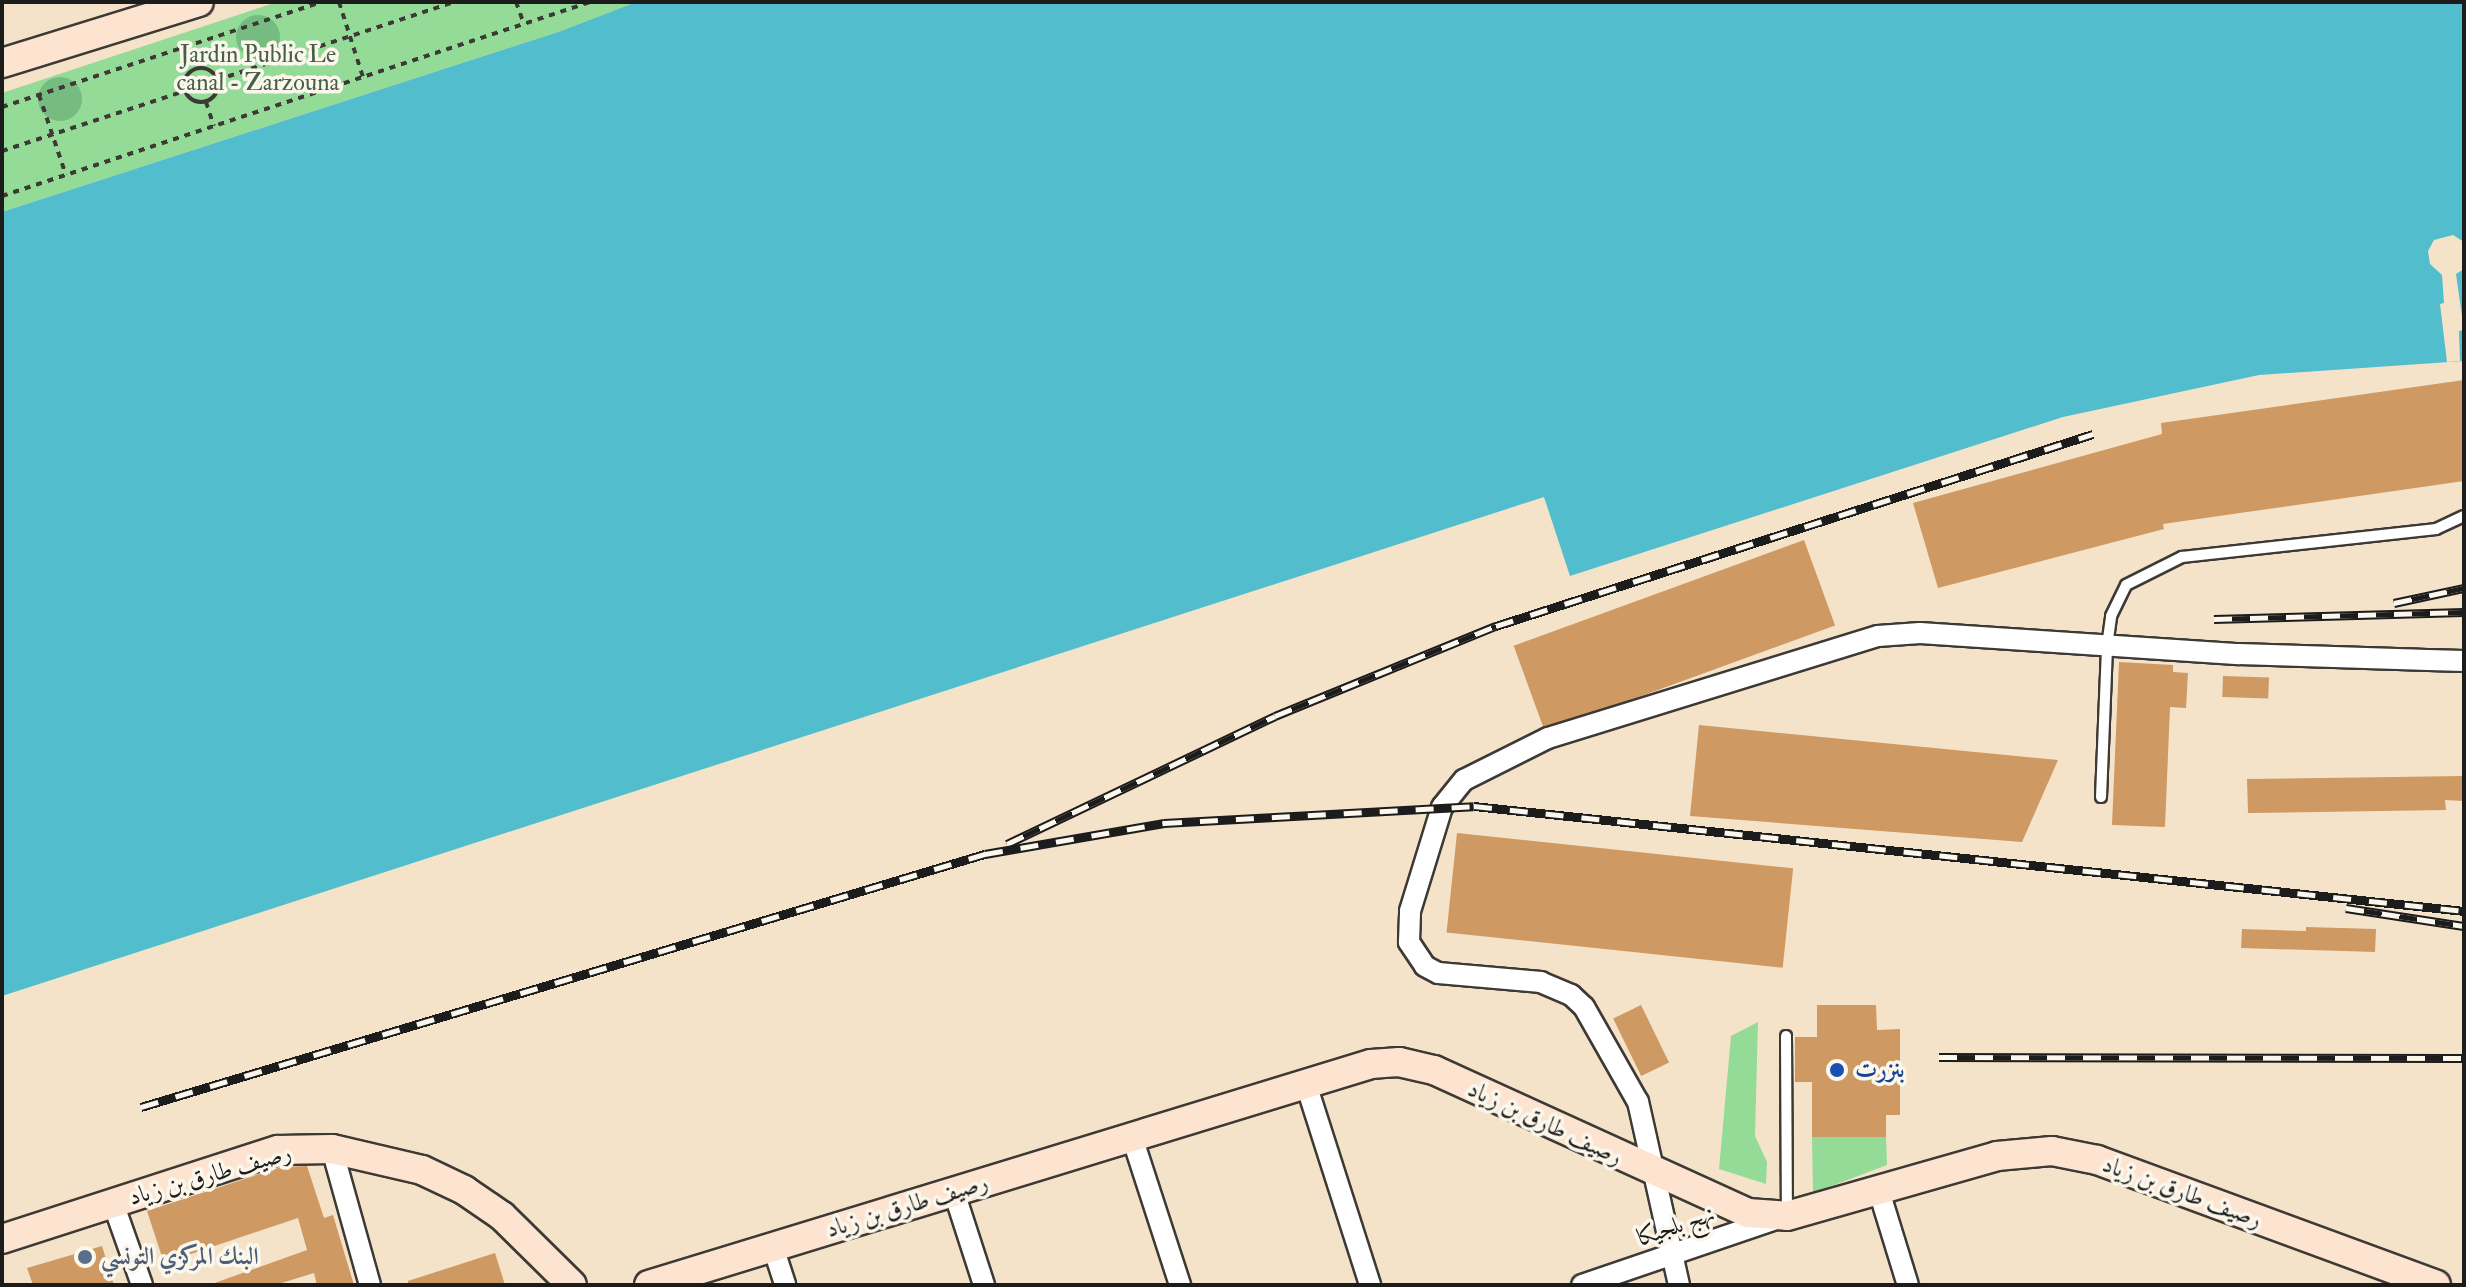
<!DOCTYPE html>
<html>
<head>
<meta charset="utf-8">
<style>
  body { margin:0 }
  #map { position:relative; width:2466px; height:1287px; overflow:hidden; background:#f5e3c9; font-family:"IM FELL Double Pica",Amiri,serif }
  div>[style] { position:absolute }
  .green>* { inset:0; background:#93db96 }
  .forest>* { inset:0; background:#76bb7f }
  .round { border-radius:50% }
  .water>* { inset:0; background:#52bdcd }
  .pier>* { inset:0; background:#f5e3c9 }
  .building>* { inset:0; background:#ce9962; transform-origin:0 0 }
  .path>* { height:4px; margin-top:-2px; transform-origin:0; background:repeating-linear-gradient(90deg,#3d3a36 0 6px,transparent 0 12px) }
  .path>.ring { margin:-2px; padding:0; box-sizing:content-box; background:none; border:4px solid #3d3a36; border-radius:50% }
  .roads { filter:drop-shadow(2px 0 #3d3a36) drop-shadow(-2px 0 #3d3a36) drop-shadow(0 2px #3d3a36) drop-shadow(0 -2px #3d3a36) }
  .lane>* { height:10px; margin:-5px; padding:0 5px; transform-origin:5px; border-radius:5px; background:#fff }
  .street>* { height:20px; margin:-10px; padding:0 10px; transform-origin:10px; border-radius:10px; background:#fff }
  .secondary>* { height:28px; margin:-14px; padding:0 14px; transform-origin:14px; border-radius:14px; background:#fde4d1 }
  .rail>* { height:9px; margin-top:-4.5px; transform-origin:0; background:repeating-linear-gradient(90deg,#fbf7ec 0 18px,#1c1c1c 0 36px); box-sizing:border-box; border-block:2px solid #1c1c1c }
  .dots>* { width:22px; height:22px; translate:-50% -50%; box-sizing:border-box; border:4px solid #fbf7ec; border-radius:50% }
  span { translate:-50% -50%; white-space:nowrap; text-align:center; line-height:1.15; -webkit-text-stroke:7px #fbf7ec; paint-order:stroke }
  .park-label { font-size:24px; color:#465f47 }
  .transit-label { font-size:24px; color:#164399; font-weight:700 }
  .left { translate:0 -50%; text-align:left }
  .street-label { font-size:24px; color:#1c1c1c }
  .service-label { font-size:24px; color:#4e5e75; font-weight:700 }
  .frame { position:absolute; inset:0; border:4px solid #1c1c1c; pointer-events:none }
</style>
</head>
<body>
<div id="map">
  <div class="green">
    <i style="clip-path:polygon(277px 2px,636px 2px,561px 31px,2px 212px,2px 93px)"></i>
    <i style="clip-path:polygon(1758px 1022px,1755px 1136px,1767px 1162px,1766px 1184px,1719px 1169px,1731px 1036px)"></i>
    <i style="clip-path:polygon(1812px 1137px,1886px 1137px,1887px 1165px,1813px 1193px)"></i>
  </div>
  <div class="forest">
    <i class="round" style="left:236px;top:15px;width:44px;height:44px"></i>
    <i class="round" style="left:38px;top:77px;width:44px;height:44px"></i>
  </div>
  <div class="water">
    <i style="clip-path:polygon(636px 2px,2464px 2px,2464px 361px,2259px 375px,2063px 417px,1570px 576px,1544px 497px,2px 996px,2px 212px,561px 31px)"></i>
  </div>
  <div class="pier">
    <i style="clip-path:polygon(2453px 235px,2464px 242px,2464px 269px,2456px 274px,2464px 330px,2459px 331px,2460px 361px,2447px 362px,2440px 304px,2444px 303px,2442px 275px,2430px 264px,2428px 251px,2434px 240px)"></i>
  </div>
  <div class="building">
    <i style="clip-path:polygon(2464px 380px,2464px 481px,2163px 524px,2164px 529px,1938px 588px,1913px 503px,2162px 434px,2161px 423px)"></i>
    <i style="left:1804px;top:540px;width:91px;height:309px;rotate:70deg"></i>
    <i style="clip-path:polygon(2119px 662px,2173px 665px,2173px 672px,2188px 673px,2186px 708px,2170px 707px,2165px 827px,2112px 825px)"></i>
    <i style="left:2223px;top:676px;width:46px;height:21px;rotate:2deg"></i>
    <i style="clip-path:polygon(1699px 725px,2058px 760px,2022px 842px,1690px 816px)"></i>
    <i style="clip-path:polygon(2464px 776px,2464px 801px,2445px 800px,2446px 810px,2248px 813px,2247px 779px)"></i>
    <i style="left:1457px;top:833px;width:338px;height:100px;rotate:6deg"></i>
    <i style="clip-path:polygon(2306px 927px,2376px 929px,2375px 952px,2241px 948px,2242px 929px,2306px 931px)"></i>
    <i style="left:1641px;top:1005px;width:64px;height:31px;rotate:64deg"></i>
    <i style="clip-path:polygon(1817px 1005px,1876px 1005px,1877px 1030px,1900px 1029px,1900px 1115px,1886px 1115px,1886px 1137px,1812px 1137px,1812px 1082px,1795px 1082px,1795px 1037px,1817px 1037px)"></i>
    <i style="clip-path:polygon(307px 1166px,324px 1218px,333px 1215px,354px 1285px,317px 1285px,314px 1273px,275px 1285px,209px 1285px,307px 1250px,298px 1218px,164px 1263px,147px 1211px,281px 1167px)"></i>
    <i style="clip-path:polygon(102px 1246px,114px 1285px,33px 1285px,27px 1268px)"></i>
    <i style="clip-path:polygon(495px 1253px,505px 1285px,408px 1285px,408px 1281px)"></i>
  </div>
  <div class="path">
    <i style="left:339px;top:2px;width:79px;rotate:72.3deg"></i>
    <i style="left:516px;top:2px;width:23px;rotate:70deg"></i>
    <i style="left:186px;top:46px;width:24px;rotate:71deg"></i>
    <i class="ring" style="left:184px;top:68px;width:30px;height:30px"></i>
    <i style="left:217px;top:80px;width:250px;rotate:-18.2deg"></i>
    <i style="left:39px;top:95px;width:84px;rotate:71.4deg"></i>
    <i style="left:206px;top:102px;width:25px;rotate:72deg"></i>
    <i style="left:2px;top:107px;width:337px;rotate:-18.2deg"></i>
    <i style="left:2px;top:151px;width:192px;rotate:-18.2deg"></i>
    <i style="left:2px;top:196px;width:619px;rotate:-18.26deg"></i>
  </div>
  <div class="roads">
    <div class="lane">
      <i style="left:2101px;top:797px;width:151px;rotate:-87.7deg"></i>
      <i style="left:2107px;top:646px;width:30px;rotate:-82deg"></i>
      <i style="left:2111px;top:616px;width:34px;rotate:-64deg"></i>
      <i style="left:2126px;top:585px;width:63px;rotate:-26.6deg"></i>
      <i style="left:2182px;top:557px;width:256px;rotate:-6.3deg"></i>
      <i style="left:2436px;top:529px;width:31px;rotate:-25deg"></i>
      <i style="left:1786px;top:1036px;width:178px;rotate:89.7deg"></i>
    </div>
    <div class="street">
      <i style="left:1306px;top:1084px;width:211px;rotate:72.3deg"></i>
      <i style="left:1132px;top:1137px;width:156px;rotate:72deg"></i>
      <i style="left:332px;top:1149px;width:141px;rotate:74.4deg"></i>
      <i style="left:1879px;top:1191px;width:98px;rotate:72.9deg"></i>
      <i style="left:954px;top:1192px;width:98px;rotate:72.1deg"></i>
      <i style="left:113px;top:1203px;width:87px;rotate:70.5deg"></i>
      <i style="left:773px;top:1247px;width:40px;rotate:72deg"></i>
      <i style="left:1582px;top:1285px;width:208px;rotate:-18.8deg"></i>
      <i style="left:1679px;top:1285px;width:188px;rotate:-102.6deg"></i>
      <i style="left:1638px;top:1102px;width:109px;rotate:-119.6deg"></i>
      <i style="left:1584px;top:1007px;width:18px;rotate:-137deg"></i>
      <i style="left:1571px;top:995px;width:33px;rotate:-157deg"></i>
      <i style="left:1541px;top:982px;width:103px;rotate:-175deg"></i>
      <i style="left:1438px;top:973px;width:15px;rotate:-152deg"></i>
      <i style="left:1425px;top:966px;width:29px;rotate:-124deg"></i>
      <i style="left:1409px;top:942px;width:31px;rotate:-88deg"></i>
      <i style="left:1410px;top:911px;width:109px;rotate:-72.9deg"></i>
      <i style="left:1442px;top:807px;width:35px;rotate:-51deg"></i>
      <i style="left:1464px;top:780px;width:94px;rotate:-26.6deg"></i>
      <i style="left:1548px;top:738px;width:345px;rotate:-17.2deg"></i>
      <i style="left:1878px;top:636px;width:42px;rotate:-4.1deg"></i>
      <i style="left:1920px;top:633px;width:320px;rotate:3.8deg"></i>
      <i style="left:2239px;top:654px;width:225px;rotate:1.8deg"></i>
    </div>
    <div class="secondary">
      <i style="left:2px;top:63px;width:206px;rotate:-17.2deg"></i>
      <i style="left:2px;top:1239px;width:290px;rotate:-17.9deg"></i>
      <i style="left:278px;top:1150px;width:54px;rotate:-1.1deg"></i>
      <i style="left:332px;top:1149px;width:92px;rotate:13.1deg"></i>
      <i style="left:422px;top:1170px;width:47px;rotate:25.5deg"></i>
      <i style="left:464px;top:1190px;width:46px;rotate:34.4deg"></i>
      <i style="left:502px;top:1216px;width:98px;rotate:44.6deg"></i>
      <i style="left:649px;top:1285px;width:755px;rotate:-17.02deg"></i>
      <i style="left:1371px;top:1064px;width:28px;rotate:-4deg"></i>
      <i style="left:1399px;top:1062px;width:36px;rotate:13deg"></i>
      <i style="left:1434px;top:1070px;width:345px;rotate:24.5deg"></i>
      <i style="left:1748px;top:1213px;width:39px;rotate:4deg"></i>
      <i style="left:1787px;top:1216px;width:218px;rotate:-15.9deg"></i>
      <i style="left:1997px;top:1156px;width:55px;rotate:-5.2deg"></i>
      <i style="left:2052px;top:1151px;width:46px;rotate:11.3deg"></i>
      <i style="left:2097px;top:1160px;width:361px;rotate:20.2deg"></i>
    </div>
  </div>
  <div class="rail">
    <i style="left:2394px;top:603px;width:72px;rotate:-12.1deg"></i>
    <i style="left:2214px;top:619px;width:250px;rotate:-1.6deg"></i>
    <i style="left:1007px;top:844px;width:297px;rotate:-25.5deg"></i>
    <i style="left:1275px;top:716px;width:239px;rotate:-22.2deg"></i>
    <i style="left:1496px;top:626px;width:627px;rotate:-17.83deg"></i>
    <i style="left:2346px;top:908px;width:119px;rotate:8.7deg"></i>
    <i style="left:1939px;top:1057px;width:525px;rotate:0.11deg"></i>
    <i style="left:141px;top:1107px;width:881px;rotate:-16.69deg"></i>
    <i style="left:985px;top:854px;width:182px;rotate:-9.8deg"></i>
    <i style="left:1164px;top:823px;width:310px;rotate:-3.1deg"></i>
    <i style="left:1474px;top:806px;width:996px;rotate:6.05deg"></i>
  </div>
  <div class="dots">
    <i style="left:1837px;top:1070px;background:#1a4fb4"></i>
    <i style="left:85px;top:1257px;background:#5c6f8a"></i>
  </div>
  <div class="park-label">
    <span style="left:258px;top:69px">Jardin Public Le<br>canal - Zarzouna</span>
  </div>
  <div class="transit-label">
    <span class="left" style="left:1855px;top:1070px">بنزرت</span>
  </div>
  <div class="street-label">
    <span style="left:1545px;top:1123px;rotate:25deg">رصيف طارق بن زياد</span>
    <span style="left:210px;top:1175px;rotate:-16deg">رصيف طارق بن زياد</span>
    <span style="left:2182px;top:1192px;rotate:20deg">رصيف طارق بن زياد</span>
    <span style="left:907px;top:1206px;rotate:-17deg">رصيف طارق بن زياد</span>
    <span style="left:1676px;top:1226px;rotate:-19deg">نهج بلجيكا</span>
  </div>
  <div class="service-label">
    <span class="left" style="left:101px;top:1257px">البنك المركزي التونسي</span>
  </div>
  <div class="frame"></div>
</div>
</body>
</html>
